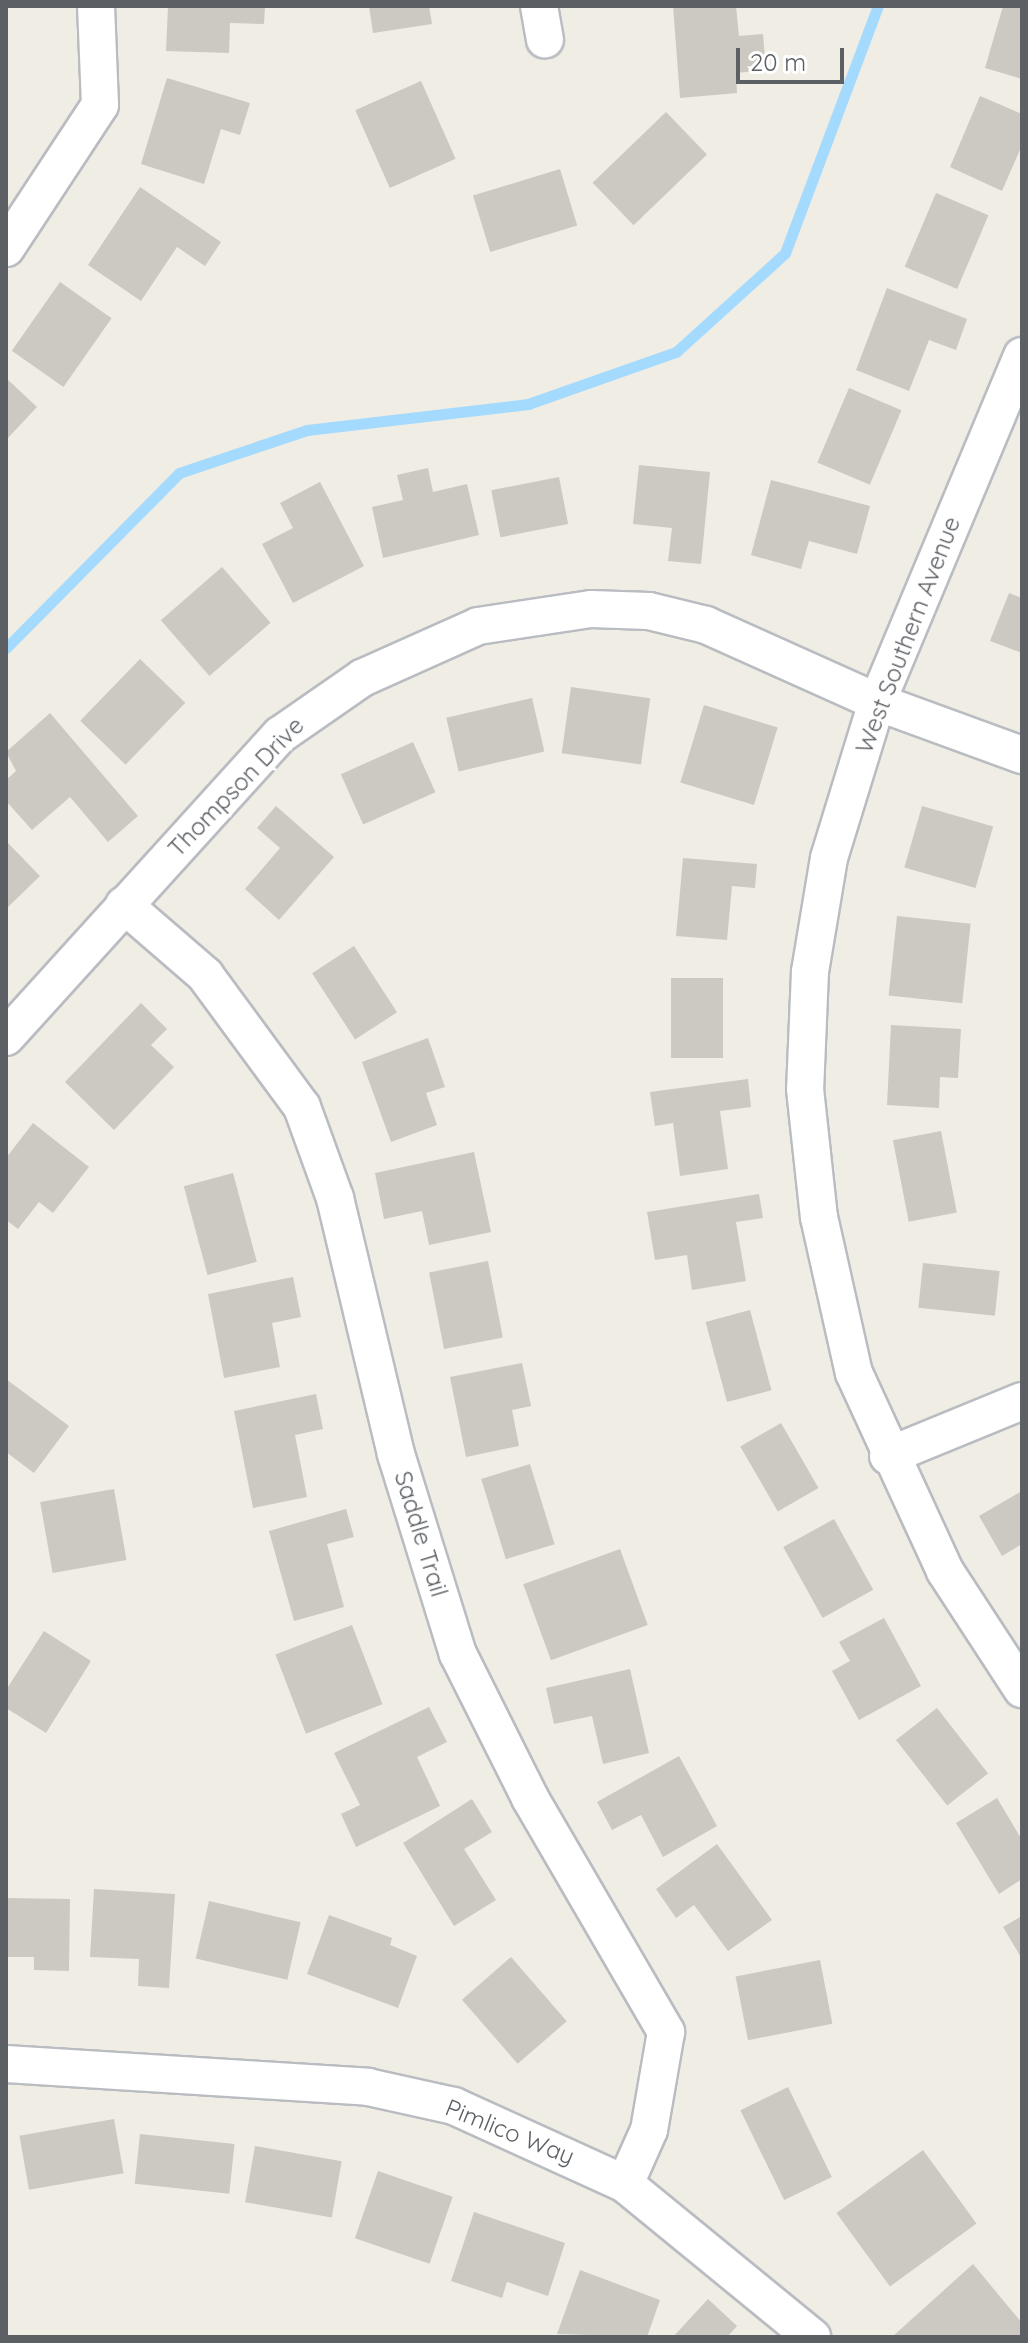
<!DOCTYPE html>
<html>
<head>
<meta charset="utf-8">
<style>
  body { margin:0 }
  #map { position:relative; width:1028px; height:2343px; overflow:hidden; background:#efede4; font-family:Quicksand,sans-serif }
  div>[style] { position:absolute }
  .stream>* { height:11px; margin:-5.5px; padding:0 5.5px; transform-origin:5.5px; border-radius:5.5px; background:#a5daff }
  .building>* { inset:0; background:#ccc9c3; transform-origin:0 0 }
  .roads { filter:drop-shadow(2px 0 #b9bcc1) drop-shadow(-2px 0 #b9bcc1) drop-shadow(0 2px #b9bcc1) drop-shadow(0 -2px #b9bcc1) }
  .minor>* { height:36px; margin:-18px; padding:0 18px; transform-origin:18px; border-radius:18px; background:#fff }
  span { translate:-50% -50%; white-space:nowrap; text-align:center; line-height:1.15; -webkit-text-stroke:7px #fff; paint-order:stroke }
  .street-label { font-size:24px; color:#5c6065 }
  .frame { position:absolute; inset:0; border:8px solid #5c6065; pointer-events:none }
  .scale { position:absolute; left:736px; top:48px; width:108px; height:36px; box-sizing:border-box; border:4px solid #5c6065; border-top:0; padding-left:10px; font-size:24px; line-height:28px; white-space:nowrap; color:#5c6065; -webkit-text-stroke:6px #fff; paint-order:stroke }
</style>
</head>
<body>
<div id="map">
  <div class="stream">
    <i style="left:6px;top:648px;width:246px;rotate:-45.3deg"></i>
    <i style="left:179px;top:473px;width:135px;rotate:-18.6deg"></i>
    <i style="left:307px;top:430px;width:223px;rotate:-6.7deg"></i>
    <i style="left:528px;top:404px;width:157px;rotate:-19.4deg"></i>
    <i style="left:676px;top:352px;width:147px;rotate:-42.2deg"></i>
    <i style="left:785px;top:253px;width:264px;rotate:-69.4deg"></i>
  </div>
  <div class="building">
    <i style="clip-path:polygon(168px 6px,265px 6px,264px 24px,230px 23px,229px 53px,166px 51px)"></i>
    <i style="clip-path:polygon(369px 6px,429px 6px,432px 24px,373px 33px)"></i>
    <i style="clip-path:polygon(673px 6px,736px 6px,739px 36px,763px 34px,766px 70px,736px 73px,737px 93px,680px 98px)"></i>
    <i style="clip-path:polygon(1003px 6px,1022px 6px,1022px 79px,985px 68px)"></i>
    <i style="clip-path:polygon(167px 78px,250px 103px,240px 135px,221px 129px,204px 184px,141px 164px)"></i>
    <i style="left:421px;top:81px;width:85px;height:72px;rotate:66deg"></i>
    <i style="clip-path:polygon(980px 96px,1022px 114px,1022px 145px,1002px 191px,950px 167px)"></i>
    <i style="left:666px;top:112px;width:59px;height:102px;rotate:46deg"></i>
    <i style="left:560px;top:169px;width:59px;height:91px;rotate:73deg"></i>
    <i style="clip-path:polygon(140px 187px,221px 242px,205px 266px,177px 247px,141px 301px,88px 265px)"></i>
    <i style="left:936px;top:193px;width:57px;height:80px;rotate:23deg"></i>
    <i style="left:60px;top:282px;width:63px;height:84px;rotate:35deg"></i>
    <i style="clip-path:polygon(887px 288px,967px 319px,956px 350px,929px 340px,909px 391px,856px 370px)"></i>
    <i style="clip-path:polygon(6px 378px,37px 407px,6px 440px)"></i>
    <i style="left:849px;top:388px;width:57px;height:81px;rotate:23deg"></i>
    <i style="clip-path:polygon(639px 465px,710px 472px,701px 564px,668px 561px,672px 528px,633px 524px)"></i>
    <i style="clip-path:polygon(428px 468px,433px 492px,467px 484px,479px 535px,383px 558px,372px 507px,403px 500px,397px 475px)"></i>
    <i style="left:559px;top:477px;width:48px;height:69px;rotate:79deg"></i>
    <i style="clip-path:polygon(771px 480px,870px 506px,857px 554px,809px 541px,801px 569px,751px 555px)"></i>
    <i style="clip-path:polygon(320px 482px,364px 566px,293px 603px,262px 544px,293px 528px,280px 503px)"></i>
    <i style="left:222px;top:567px;width:74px;height:81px;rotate:49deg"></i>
    <i style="clip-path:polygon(1009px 593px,1022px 598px,1022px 653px,990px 641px)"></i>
    <i style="left:140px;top:659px;width:63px;height:86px;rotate:44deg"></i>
    <i style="left:571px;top:687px;width:80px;height:67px;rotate:8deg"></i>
    <i style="left:532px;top:698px;width:55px;height:88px;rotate:77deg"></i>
    <i style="left:704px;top:705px;width:77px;height:81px;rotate:17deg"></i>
    <i style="clip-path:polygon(50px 713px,138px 816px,108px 842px,70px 797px,32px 830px,6px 801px,6px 780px,16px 771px,6px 752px)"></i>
    <i style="left:413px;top:742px;width:55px;height:79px;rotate:66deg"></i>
    <i style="clip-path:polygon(276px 806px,334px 857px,279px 920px,245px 889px,280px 848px,257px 828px)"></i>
    <i style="left:922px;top:806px;width:74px;height:64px;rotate:16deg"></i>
    <i style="clip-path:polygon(6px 841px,40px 876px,6px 909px)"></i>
    <i style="clip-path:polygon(683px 858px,757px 864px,755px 888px,732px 886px,727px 940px,676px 936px)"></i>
    <i style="left:897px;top:916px;width:74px;height:80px;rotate:6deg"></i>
    <i style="left:354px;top:946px;width:79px;height:50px;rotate:57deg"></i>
    <i style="left:671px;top:978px;width:52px;height:80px"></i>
    <i style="clip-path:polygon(141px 1003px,167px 1029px,151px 1045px,174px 1067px,114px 1130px,65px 1082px)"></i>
    <i style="clip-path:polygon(891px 1025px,961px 1029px,958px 1078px,940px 1077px,939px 1108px,887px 1105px)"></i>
    <i style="clip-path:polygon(428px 1038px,445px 1087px,426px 1093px,437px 1125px,391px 1142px,362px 1062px)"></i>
    <i style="clip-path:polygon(748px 1079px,751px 1107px,720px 1111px,728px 1169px,680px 1176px,673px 1123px,655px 1126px,650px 1092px)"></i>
    <i style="clip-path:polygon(33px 1123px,89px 1167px,53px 1213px,39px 1202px,18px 1229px,6px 1220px,6px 1158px)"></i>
    <i style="left:941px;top:1131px;width:83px;height:49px;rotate:79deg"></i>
    <i style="clip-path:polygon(474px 1152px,491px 1232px,429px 1245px,422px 1211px,384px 1219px,375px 1173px)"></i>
    <i style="left:233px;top:1173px;width:92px;height:51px;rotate:75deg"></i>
    <i style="clip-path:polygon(759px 1194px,763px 1218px,736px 1222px,746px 1281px,692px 1290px,687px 1255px,655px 1260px,647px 1212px)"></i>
    <i style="left:488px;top:1261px;width:78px;height:60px;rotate:79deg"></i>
    <i style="left:923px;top:1263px;width:77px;height:45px;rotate:6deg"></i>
    <i style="clip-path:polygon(293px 1277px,301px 1317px,272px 1323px,280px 1367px,224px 1378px,208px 1294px)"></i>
    <i style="left:750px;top:1310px;width:83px;height:46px;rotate:75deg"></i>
    <i style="clip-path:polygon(522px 1363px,531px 1406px,512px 1410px,519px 1446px,466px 1457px,450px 1377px)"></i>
    <i style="clip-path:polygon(6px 1379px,69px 1426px,34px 1473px,6px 1452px)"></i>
    <i style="clip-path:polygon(316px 1394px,323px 1429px,295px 1435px,307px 1497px,253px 1508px,234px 1411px)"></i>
    <i style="left:781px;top:1423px;width:75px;height:47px;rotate:60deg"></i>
    <i style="left:530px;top:1464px;width:84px;height:51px;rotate:73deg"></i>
    <i style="left:114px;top:1489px;width:72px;height:75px;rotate:80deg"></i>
    <i style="clip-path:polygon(1022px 1491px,1022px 1544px,1002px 1556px,979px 1516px)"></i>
    <i style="clip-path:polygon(346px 1509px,354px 1537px,327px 1544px,344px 1607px,294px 1621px,269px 1531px)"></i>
    <i style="left:834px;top:1519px;width:81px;height:58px;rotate:61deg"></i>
    <i style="left:620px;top:1549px;width:81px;height:103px;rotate:70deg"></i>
    <i style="clip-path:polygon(884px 1618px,921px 1686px,859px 1720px,832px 1671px,850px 1661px,839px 1642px)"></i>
    <i style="left:352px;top:1625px;width:85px;height:82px;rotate:69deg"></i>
    <i style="clip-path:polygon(44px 1631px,91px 1661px,46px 1733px,6px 1708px,6px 1690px)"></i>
    <i style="clip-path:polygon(630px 1669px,649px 1753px,603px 1764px,592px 1716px,554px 1724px,546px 1688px)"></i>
    <i style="clip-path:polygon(429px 1707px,447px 1742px,417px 1757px,440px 1806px,356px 1847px,341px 1814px,360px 1805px,334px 1753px)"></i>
    <i style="left:937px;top:1708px;width:83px;height:52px;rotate:52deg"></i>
    <i style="clip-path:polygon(679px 1756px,717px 1826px,663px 1857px,641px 1815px,612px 1830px,597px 1802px)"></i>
    <i style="clip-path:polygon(997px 1798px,1022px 1840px,1022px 1879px,999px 1894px,956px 1823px)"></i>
    <i style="clip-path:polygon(472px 1799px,492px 1832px,464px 1849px,496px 1900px,454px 1926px,403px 1843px)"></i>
    <i style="clip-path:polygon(717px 1844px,772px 1920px,728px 1951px,694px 1905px,676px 1918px,656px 1889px)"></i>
    <i style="clip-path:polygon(94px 1889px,175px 1894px,169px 1988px,138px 1986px,139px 1959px,90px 1957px)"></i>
    <i style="clip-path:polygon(6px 1898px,70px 1899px,69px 1971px,34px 1970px,34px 1957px,6px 1957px)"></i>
    <i style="left:209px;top:1901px;width:94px;height:59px;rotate:13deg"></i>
    <i style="clip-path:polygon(329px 1915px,392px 1938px,390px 1945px,417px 1956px,398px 2008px,307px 1974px)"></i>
    <i style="clip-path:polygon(1022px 1916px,1022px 1959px,1003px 1927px)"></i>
    <i style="left:511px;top:1957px;width:85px;height:65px;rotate:49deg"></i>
    <i style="left:820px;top:1960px;width:65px;height:86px;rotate:79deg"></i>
    <i style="left:788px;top:2087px;width:100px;height:53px;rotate:64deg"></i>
    <i style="left:114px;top:2119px;width:55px;height:96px;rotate:80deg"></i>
    <i style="left:140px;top:2134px;width:95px;height:50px;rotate:6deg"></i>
    <i style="left:255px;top:2146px;width:88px;height:57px;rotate:10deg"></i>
    <i style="left:923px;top:2150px;width:91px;height:107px;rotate:54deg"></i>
    <i style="left:378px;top:2171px;width:79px;height:71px;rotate:19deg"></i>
    <i style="clip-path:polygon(474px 2212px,565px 2243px,548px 2296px,507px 2282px,502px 2298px,451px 2281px)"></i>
    <i style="clip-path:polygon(973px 2264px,1022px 2323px,1022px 2337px,892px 2337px)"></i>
    <i style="clip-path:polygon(580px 2270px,660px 2300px,647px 2337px,557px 2334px)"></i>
    <i style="clip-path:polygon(708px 2299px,737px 2326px,727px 2337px,673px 2337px)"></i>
  </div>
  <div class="roads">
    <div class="minor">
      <i style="left:539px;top:6px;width:34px;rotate:80deg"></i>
      <i style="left:6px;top:248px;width:171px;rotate:-56.7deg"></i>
      <i style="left:100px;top:105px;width:99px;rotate:-92.3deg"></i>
      <i style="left:1022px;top:356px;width:375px;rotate:112.7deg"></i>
      <i style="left:877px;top:702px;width:163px;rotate:107.1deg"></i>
      <i style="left:829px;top:858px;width:116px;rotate:99.5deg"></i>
      <i style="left:810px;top:972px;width:117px;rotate:92.4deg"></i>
      <i style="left:805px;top:1089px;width:129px;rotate:83.8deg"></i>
      <i style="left:819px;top:1217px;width:160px;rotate:77.4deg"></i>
      <i style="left:854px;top:1373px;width:218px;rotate:65.3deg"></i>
      <i style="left:945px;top:1571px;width:141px;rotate:56.9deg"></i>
      <i style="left:124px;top:905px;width:107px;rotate:40.8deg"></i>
      <i style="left:205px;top:975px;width:164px;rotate:53.7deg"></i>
      <i style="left:302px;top:1107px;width:97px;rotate:70.1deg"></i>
      <i style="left:335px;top:1198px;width:263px;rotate:76.6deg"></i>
      <i style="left:396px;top:1454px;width:209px;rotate:72.8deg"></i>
      <i style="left:458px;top:1654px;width:161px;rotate:63.4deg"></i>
      <i style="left:530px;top:1798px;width:271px;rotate:59.8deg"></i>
      <i style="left:666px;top:2032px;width:99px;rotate:99.8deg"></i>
      <i style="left:649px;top:2130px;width:59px;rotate:114deg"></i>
      <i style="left:6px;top:1037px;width:408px;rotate:-47.8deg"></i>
      <i style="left:280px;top:735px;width:100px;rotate:-34.8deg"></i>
      <i style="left:362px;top:678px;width:127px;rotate:-24.1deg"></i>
      <i style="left:478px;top:626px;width:114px;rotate:-8.6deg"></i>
      <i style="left:591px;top:609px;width:58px;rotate:2deg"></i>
      <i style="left:649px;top:611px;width:59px;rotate:13.8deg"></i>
      <i style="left:706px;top:625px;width:188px;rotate:24.2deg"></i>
      <i style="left:877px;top:702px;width:154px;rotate:20.1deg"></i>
      <i style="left:888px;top:1456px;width:145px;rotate:-22.3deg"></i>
      <i style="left:6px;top:2064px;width:363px;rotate:3.6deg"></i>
      <i style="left:368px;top:2087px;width:88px;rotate:12.5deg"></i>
      <i style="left:454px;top:2106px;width:188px;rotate:24.5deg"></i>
      <i style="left:625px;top:2184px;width:242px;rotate:39.3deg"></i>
    </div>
  </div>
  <div class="street-label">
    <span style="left:908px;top:635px;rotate:-69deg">West Southern Avenue</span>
    <span style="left:236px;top:787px;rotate:-46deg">Thompson Drive</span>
    <span style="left:421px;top:1534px;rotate:73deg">Saddle Trail</span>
    <span style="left:510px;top:2132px;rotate:22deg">Pimlico Way</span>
  </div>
  <div class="frame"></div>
  <div class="scale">20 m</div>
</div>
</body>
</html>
